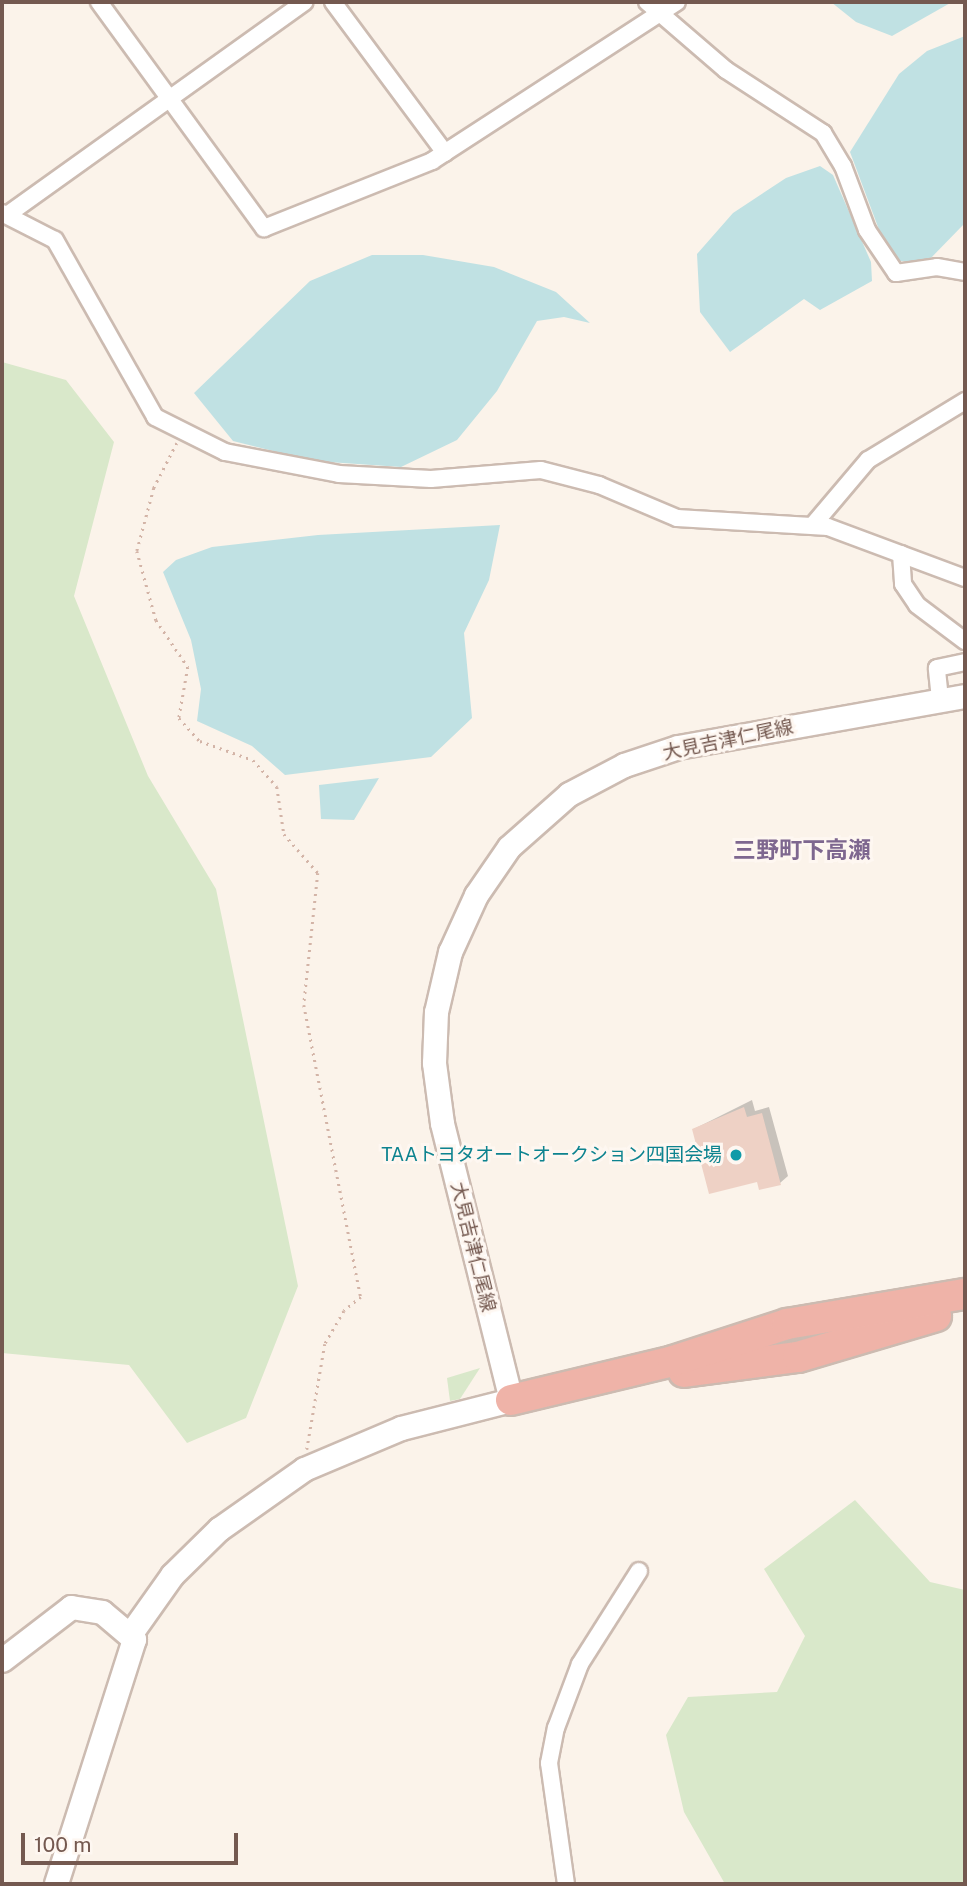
<!DOCTYPE html>
<html>
<head>
<meta charset="utf-8">
<style>
  body { margin:0 }
  #map { position:relative; width:967px; height:1886px; overflow:hidden; background:#fbf3ea; font-family:"Public Sans","Noto Sans JP",sans-serif }
  div>[style] { position:absolute }
  .green>* { inset:0; background:#d9e8ca }
  .water>* { inset:0; background:#c0e1e3 }
  .shadow>* { inset:0; background:#0003 }
  .building>* { inset:0; background:#eed1c5 }
  .path>* { height:2.5px; margin-top:-1.25px; transform-origin:0; background:repeating-linear-gradient(90deg,#d3b4a7 0 2px,transparent 0 7px) }
  .roads { filter:drop-shadow(2px 0 #ccbbb1) drop-shadow(-2px 0 #ccbbb1) drop-shadow(0 2px #ccbbb1) drop-shadow(0 -2px #ccbbb1) }
  .street>* { height:16px; margin:-8px; padding:0 8px; transform-origin:8px; border-radius:8px; background:#fff }
  .secondary>* { height:23px; margin:-11.5px; padding:0 11.5px; transform-origin:11.5px; border-radius:11.5px; background:#fff }
  .highway>* { height:30px; margin:-15px; padding:0 15px; transform-origin:15px; border-radius:15px; background:#efb3a8 }
  .dots>* { width:19px; height:19px; translate:-50% -50%; box-sizing:border-box; border:4px solid #fef7f1; border-radius:50% }
  span { translate:-50% -50%; white-space:nowrap; text-align:center; line-height:1.15; -webkit-text-stroke:6px #fef7f1; paint-order:stroke }
  .street-label { font-size:19px; color:#745950 }
  .culture-label { font-size:19px; color:#0d838f }
  .right { translate:-100% -50%; text-align:right }
  .quarter-label { font-size:23px; color:#7e678f; font-weight:700 }
  .frame { position:absolute; inset:0; border:4px solid #745950; pointer-events:none }
  .scale { position:absolute; left:21px; top:1833px; width:217px; height:32px; box-sizing:border-box; border:4px solid #745950; border-top:0; padding-left:9px; font-size:21px; line-height:24px; white-space:nowrap; color:#745950; -webkit-text-stroke:5px #fef7f1; paint-order:stroke }
</style>
</head>
<body>
<div id="map">
  <div class="green">
    <i style="clip-path:polygon(2px 362px,66px 380px,114px 442px,74px 596px,148px 776px,216px 889px,298px 1286px,246px 1418px,187px 1443px,129px 1365px,2px 1353px)"></i>
    <i style="clip-path:polygon(480px 1368px,460px 1399px,450px 1401px,447px 1378px)"></i>
    <i style="clip-path:polygon(855px 1500px,930px 1582px,965px 1590px,965px 1884px,725px 1884px,684px 1812px,666px 1735px,688px 1697px,777px 1692px,805px 1636px,764px 1569px)"></i>
  </div>
  <div class="water">
    <i style="clip-path:polygon(831px 2px,952px 2px,892px 36px,856px 22px)"></i>
    <i style="clip-path:polygon(965px 36px,965px 223px,927px 262px,898px 261px,884px 243px,850px 152px,899px 74px,927px 51px)"></i>
    <i style="clip-path:polygon(820px 166px,833px 175px,871px 262px,872px 281px,820px 310px,804px 299px,730px 352px,700px 312px,697px 254px,733px 213px,786px 178px)"></i>
    <i style="clip-path:polygon(372px 255px,423px 255px,494px 267px,556px 292px,590px 323px,564px 317px,537px 321px,497px 391px,457px 440px,401px 467px,314px 461px,233px 441px,194px 393px,310px 281px)"></i>
    <i style="clip-path:polygon(500px 525px,489px 580px,464px 633px,472px 718px,431px 757px,285px 775px,252px 746px,197px 721px,201px 689px,191px 640px,163px 572px,176px 560px,212px 547px,318px 535px)"></i>
    <i style="clip-path:polygon(379px 778px,354px 820px,321px 819px,319px 785px)"></i>
  </div>
  <div class="shadow">
    <i style="clip-path:polygon(752px 1100px,755px 1111px,769px 1107px,788px 1176px,780px 1183px,758px 1179px,694px 1129px)"></i>
  </div>
  <div class="building">
    <i style="clip-path:polygon(744px 1107px,747px 1117px,762px 1113px,781px 1185px,759px 1190px,757px 1182px,709px 1194px,692px 1129px)"></i>
  </div>
  <div class="path">
    <i style="left:177px;top:443px;width:51px;rotate:117.1deg"></i>
    <i style="left:154px;top:488px;width:65px;rotate:105.1deg"></i>
    <i style="left:137px;top:551px;width:72px;rotate:74.6deg"></i>
    <i style="left:156px;top:620px;width:57px;rotate:55.8deg"></i>
    <i style="left:188px;top:667px;width:52px;rotate:100deg"></i>
    <i style="left:179px;top:718px;width:31px;rotate:48deg"></i>
    <i style="left:200px;top:741px;width:56px;rotate:19.7deg"></i>
    <i style="left:253px;top:760px;width:36px;rotate:48deg"></i>
    <i style="left:277px;top:787px;width:48px;rotate:81.5deg"></i>
    <i style="left:284px;top:834px;width:52px;rotate:48.9deg"></i>
    <i style="left:318px;top:873px;width:133px;rotate:96.1deg"></i>
    <i style="left:304px;top:1005px;width:298px;rotate:79deg"></i>
    <i style="left:361px;top:1297px;width:22px;rotate:141deg"></i>
    <i style="left:344px;top:1311px;width:38px;rotate:120deg"></i>
    <i style="left:325px;top:1344px;width:107px;rotate:99.7deg"></i>
  </div>
  <div class="roads">
    <div class="street">
      <i style="left:99px;top:2px;width:280px;rotate:53.9deg"></i>
      <i style="left:264px;top:228px;width:181px;rotate:-21.7deg"></i>
      <i style="left:432px;top:161px;width:292px;rotate:-33deg"></i>
      <i style="left:333px;top:2px;width:188px;rotate:53.4deg"></i>
      <i style="left:647px;top:2px;width:104px;rotate:40.7deg"></i>
      <i style="left:726px;top:70px;width:116px;rotate:33deg"></i>
      <i style="left:823px;top:133px;width:39px;rotate:59deg"></i>
      <i style="left:843px;top:166px;width:68px;rotate:69.4deg"></i>
      <i style="left:867px;top:230px;width:52px;rotate:56deg"></i>
      <i style="left:896px;top:273px;width:41px;rotate:-8.3deg"></i>
      <i style="left:937px;top:267px;width:28px;rotate:10deg"></i>
      <i style="left:2px;top:213px;width:59px;rotate:27deg"></i>
      <i style="left:55px;top:240px;width:203px;rotate:60.5deg"></i>
      <i style="left:155px;top:417px;width:78px;rotate:26.6deg"></i>
      <i style="left:225px;top:452px;width:116px;rotate:10.9deg"></i>
      <i style="left:339px;top:474px;width:92px;rotate:3.1deg"></i>
      <i style="left:431px;top:479px;width:110px;rotate:-4.7deg"></i>
      <i style="left:541px;top:470px;width:60px;rotate:14.5deg"></i>
      <i style="left:599px;top:485px;width:85px;rotate:22.9deg"></i>
      <i style="left:677px;top:518px;width:151px;rotate:3.4deg"></i>
      <i style="left:828px;top:527px;width:146px;rotate:20.4deg"></i>
      <i style="left:7px;top:215px;width:366px;rotate:-35.6deg"></i>
      <i style="left:813px;top:525px;width:85px;rotate:-49.8deg"></i>
      <i style="left:868px;top:460px;width:114px;rotate:-31.3deg"></i>
      <i style="left:901px;top:554px;width:30px;rotate:86deg"></i>
      <i style="left:903px;top:584px;width:25px;rotate:56deg"></i>
      <i style="left:917px;top:605px;width:60px;rotate:36.9deg"></i>
      <i style="left:940px;top:699px;width:31px;rotate:-96deg"></i>
      <i style="left:937px;top:668px;width:29px;rotate:-12deg"></i>
      <i style="left:566px;top:1884px;width:122px;rotate:-98deg"></i>
      <i style="left:549px;top:1763px;width:36px;rotate:-79deg"></i>
      <i style="left:556px;top:1728px;width:68px;rotate:-69.4deg"></i>
      <i style="left:580px;top:1664px;width:110px;rotate:-57.6deg"></i>
    </div>
    <div class="secondary">
      <i style="left:131px;top:1633px;width:71px;rotate:-54.7deg"></i>
      <i style="left:172px;top:1575px;width:66px;rotate:-44.4deg"></i>
      <i style="left:219px;top:1529px;width:104px;rotate:-35.2deg"></i>
      <i style="left:304px;top:1469px;width:105px;rotate:-22.9deg"></i>
      <i style="left:401px;top:1428px;width:114px;rotate:-14.3deg"></i>
      <i style="left:511px;top:1400px;width:285px;rotate:-104deg"></i>
      <i style="left:442px;top:1123px;width:61px;rotate:-97.6deg"></i>
      <i style="left:434px;top:1063px;width:51px;rotate:-87.8deg"></i>
      <i style="left:436px;top:1012px;width:62px;rotate:-76.9deg"></i>
      <i style="left:450px;top:952px;width:63px;rotate:-65.5deg"></i>
      <i style="left:476px;top:895px;width:58px;rotate:-55.5deg"></i>
      <i style="left:509px;top:847px;width:80px;rotate:-41.5deg"></i>
      <i style="left:569px;top:794px;width:62px;rotate:-27.8deg"></i>
      <i style="left:624px;top:765px;width:57px;rotate:-18.4deg"></i>
      <i style="left:678px;top:747px;width:291px;rotate:-10.1deg"></i>
      <i style="left:2px;top:1660px;width:87px;rotate:-37.5deg"></i>
      <i style="left:71px;top:1607px;width:31px;rotate:9deg"></i>
      <i style="left:102px;top:1612px;width:42px;rotate:40.2deg"></i>
      <i style="left:134px;top:1639px;width:257px;rotate:107.7deg"></i>
    </div>
    <div class="highway">
      <i style="left:684px;top:1372px;width:115px;rotate:-7.5deg"></i>
      <i style="left:798px;top:1357px;width:144px;rotate:-16.5deg"></i>
      <i style="left:511px;top:1400px;width:167px;rotate:-13.5deg"></i>
      <i style="left:673px;top:1361px;width:120px;rotate:-18deg"></i>
      <i style="left:787px;top:1324px;width:181px;rotate:-9.6deg"></i>
    </div>
  </div>
  <div class="dots">
    <i style="left:736px;top:1155px;background:#0f9aa8"></i>
  </div>
  <div class="street-label">
    <span style="left:728px;top:740px;rotate:-12deg">大見吉津仁尾線</span>
    <span style="left:473px;top:1247px;rotate:76deg">大見吉津仁尾線</span>
  </div>
  <div class="culture-label">
    <span class="right" style="left:722px;top:1155px">TAAトヨタオートオークション四国会場</span>
  </div>
  <div class="quarter-label">
    <span style="left:802px;top:850px">三野町下高瀬</span>
  </div>
  <div class="frame"></div>
  <div class="scale">100 m</div>
</div>
</body>
</html>
